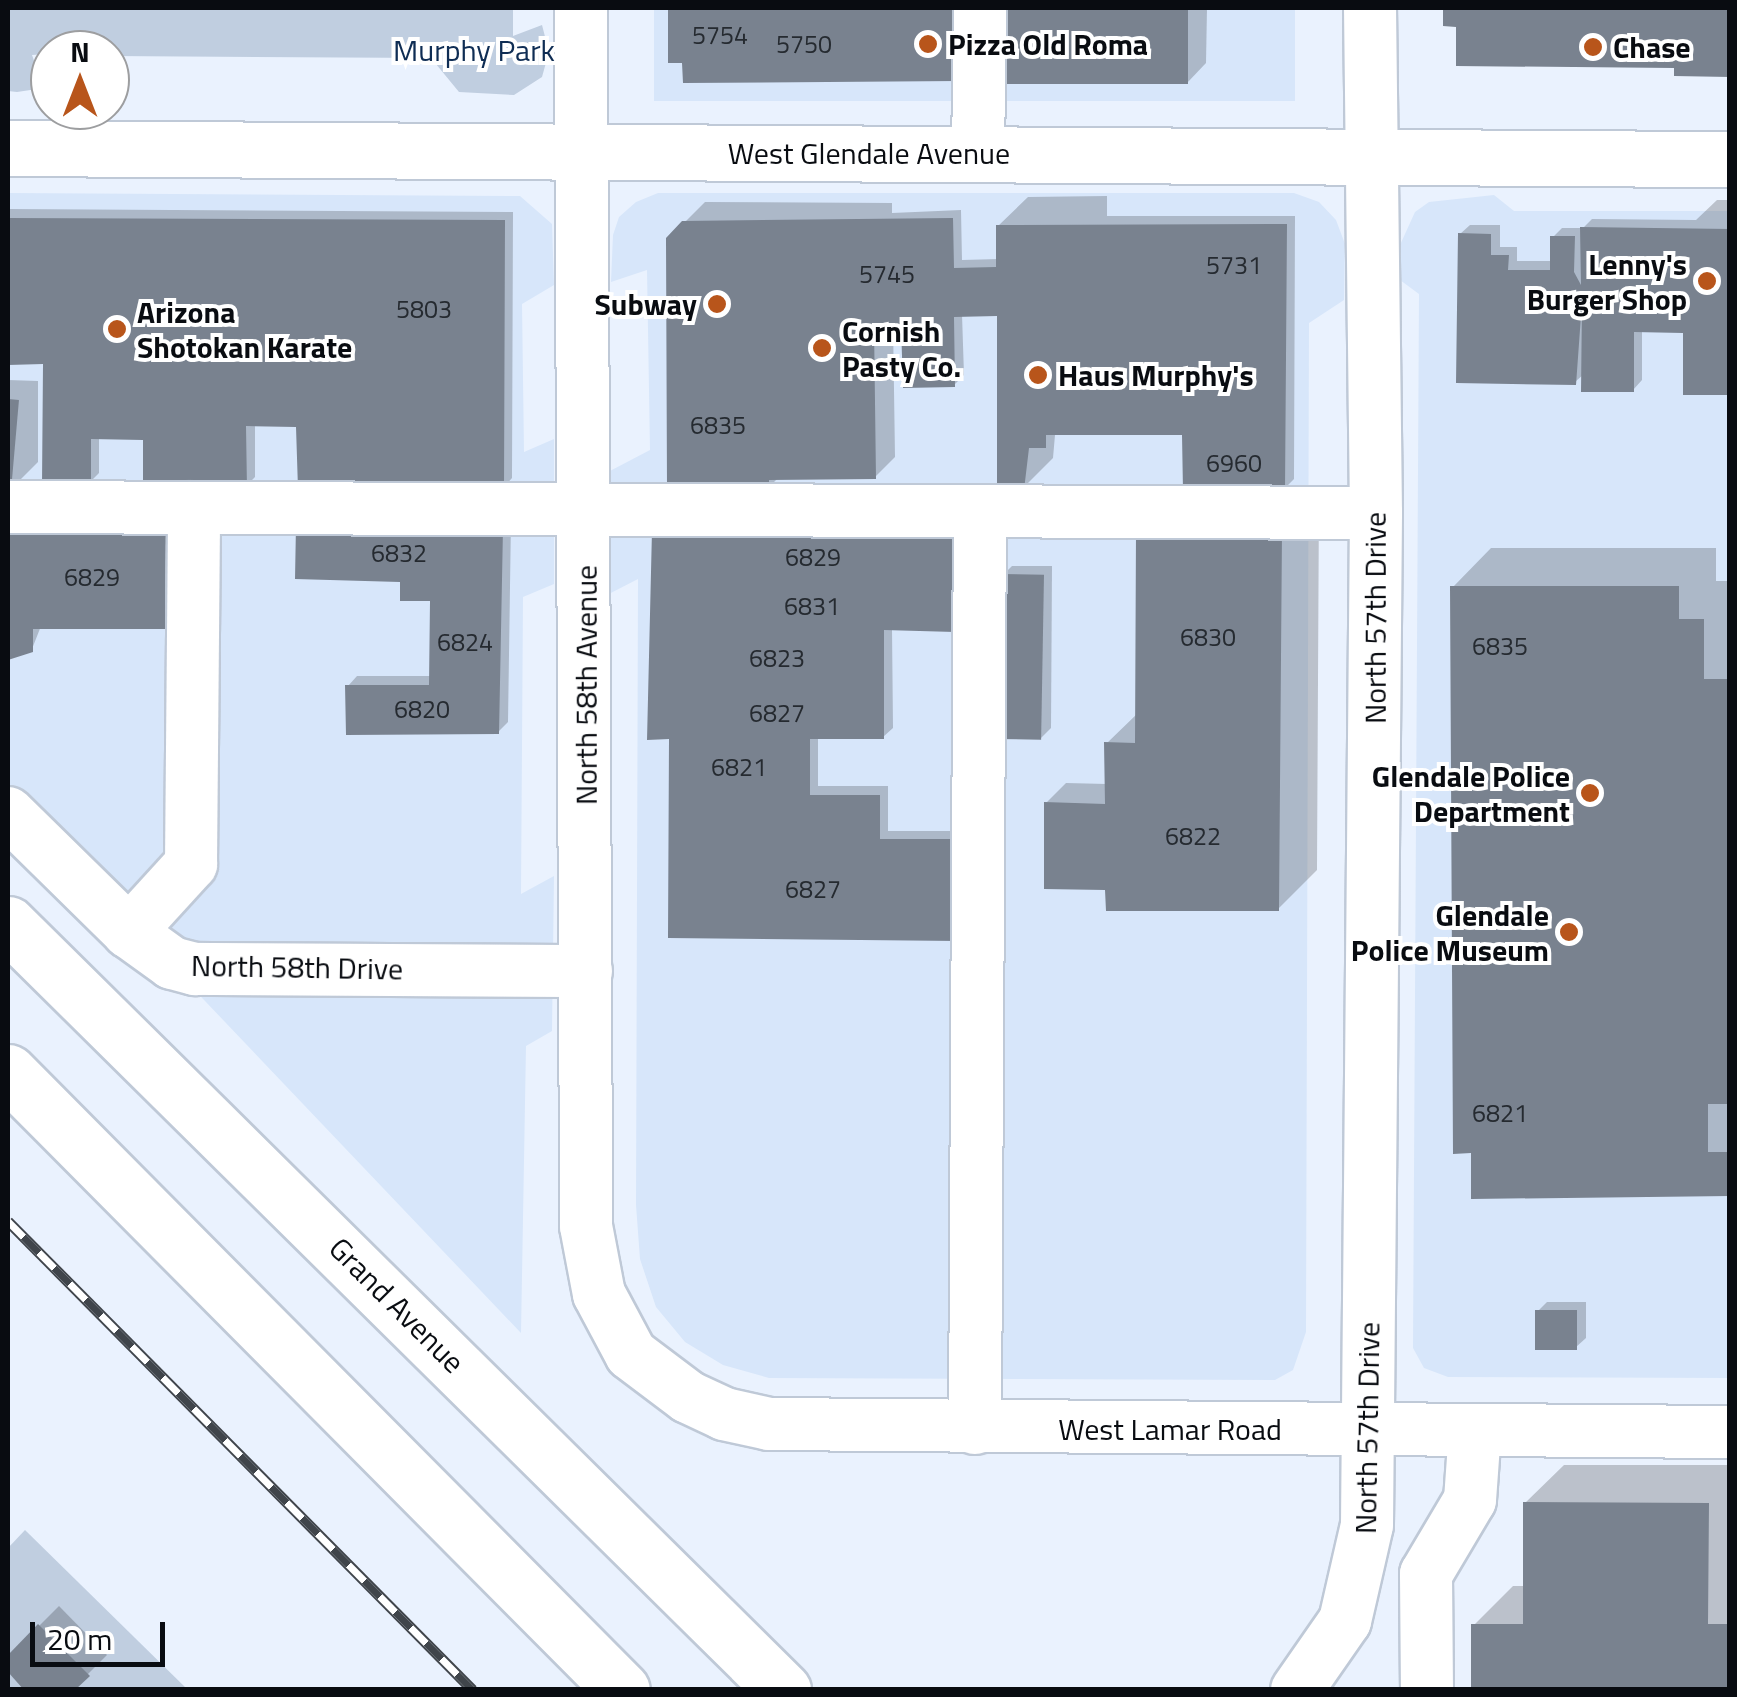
<!DOCTYPE html>
<html>
<head>
<meta charset="utf-8">
<style>
  body { margin:0 }
  #map { position:relative; width:1737px; height:1697px; overflow:hidden; background:#eaf2fe; font-family:"Titillium Web",sans-serif }
  div>[style] { position:absolute }
  .built>* { inset:0; background:#d7e6fa; transform-origin:0 0 }
  .green>* { inset:0; background:#c0cee0 }
  .shadow>* { inset:0; background:#0003 }
  .building>* { inset:0; background:#79828f; transform-origin:0 0 }
  .roads { filter:drop-shadow(2px 0 #bfc9d7) drop-shadow(-2px 0 #bfc9d7) drop-shadow(0 2px #bfc9d7) drop-shadow(0 -2px #bfc9d7) }
  .minor>* { height:52px; margin:-26px; padding:0 26px; transform-origin:26px; border-radius:26px; background:#fff }
  .major>* { height:55px; margin:-27.5px; padding:0 27.5px; transform-origin:27.5px; border-radius:27.5px; background:#fff }
  .highway>* { height:55px; margin:-27.5px; padding:0 27.5px; transform-origin:27.5px; border-radius:27.5px; background:#fff }
  .rail>* { height:11px; margin-top:-5.5px; transform-origin:0; background:repeating-linear-gradient(90deg,#fff 0 22px,#40454b 0 44px); box-sizing:border-box; border-block:2px solid #40454b }
  .dots>* { width:28px; height:28px; translate:-50% -50%; box-sizing:border-box; border:5px solid #fff; border-radius:50% }
  span { translate:-50% -50%; white-space:nowrap; text-align:center; line-height:1.15; -webkit-text-stroke:8px #fff; paint-order:stroke }
  .number-label { font-size:25px; color:#252a30 }
  .number-label span { -webkit-text-stroke-width:0 }
  .poi-label { font-size:30px; color:#090c11; font-weight:700 }
  .left { translate:0 -50%; text-align:left }
  .right { translate:-100% -50%; text-align:right }
  .park-label { font-size:30px; color:#0f2d54 }
  .street-label { font-size:30px; color:#090c11 }
  .frame { position:absolute; inset:0; border:10px solid #090c11; pointer-events:none }
  .north { position:absolute; left:30px; top:30px; width:100px; height:100px; box-sizing:border-box; background:#fff; border:2px solid #9d9ea0; border-radius:50%; rotate:0deg; font-size:28px; font-weight:700; line-height:40px; text-align:center; color:#090c11 }
  .north::after { content:''; display:block; margin:auto; width:35px; height:45px; background:#b8551b; clip-path:polygon(50% 0,100% 100%,50% 72%,0 100%) }
  .scale { position:absolute; left:30px; top:1622px; width:135px; height:45px; box-sizing:border-box; border:5px solid #090c11; border-top:0; padding-left:12px; font-size:30px; line-height:35px; white-space:nowrap; color:#090c11; -webkit-text-stroke:8px #fff; paint-order:stroke }
</style>
</head>
<body>
<div id="map">
  <div class="built">
    <i style="left:654px;top:8px;width:641px;height:93px"></i>
    <i style="clip-path:polygon(8px 193px,520px 196px,552px 224px,554px 285px,522px 304px,524px 452px,554px 439px,554px 584px,523px 597px,521px 894px,554px 876px,552px 1031px,526px 1046px,521px 1333px,8px 794px)"></i>
    <i style="clip-path:polygon(658px 193px,1294px 193px,1319px 202px,1336px 220px,1345px 244px,1344px 300px,1309px 323px,1306px 1332px,1293px 1370px,1275px 1380px,769px 1378px,723px 1365px,685px 1342px,656px 1307px,640px 1259px,636px 1205px,638px 579px,603px 597px,608px 472px,650px 450px,647px 270px,611px 282px,613px 235px,619px 217px,636px 202px)"></i>
    <i style="clip-path:polygon(1494px 195px,1514px 211px,1729px 211px,1729px 1378px,1448px 1377px,1424px 1368px,1413px 1348px,1419px 294px,1400px 280px,1400px 245px,1415px 212px,1429px 202px)"></i>
  </div>
  <div class="green">
    <i style="clip-path:polygon(8px 8px,513px 8px,513px 36px,542px 25px,549px 52px,542px 77px,514px 95px,459px 92px,431px 58px,110px 56px,110px 50px,32px 55px,44px 88px,17px 92px,8px 91px)"></i>
    <i style="clip-path:polygon(25px 1530px,187px 1689px,8px 1690px,8px 1548px)"></i>
  </div>
  <div class="shadow">
    <i style="clip-path:polygon(670px 8px,988px 8px,685px 61px,671px 61px)"></i>
    <i style="clip-path:polygon(1000px 8px,1207px 8px,1206px 63px,1187px 83px)"></i>
    <i style="clip-path:polygon(1445px 8px,1730px 8px,1730px 74px,1445px 24px)"></i>
    <i style="clip-path:polygon(1107px 196px,1107px 216px,1295px 216px,1294px 479px,1280px 493px,1319px 493px,1317px 870px,1278px 909px,1108px 883px,1046px 803px,1066px 783px,1107px 784px,1107px 743px,1138px 713px,1186px 492px,1184px 432px,1055px 435px,1053px 458px,1023px 488px,999px 313px,962px 314px,964px 375px,954px 385px,904px 322px,893px 322px,895px 457px,875px 477px,779px 477px,768px 488px,684px 223px,705px 202px,892px 203px,892px 213px,961px 210px,962px 260px,999px 259px,998px 226px,1028px 197px)"></i>
    <i style="clip-path:polygon(1717px 200px,1730px 200px,1730px 392px,1686px 327px,1642px 330px,1642px 380px,1633px 390px,1584px 374px,1575px 382px,1460px 234px,1470px 225px,1500px 225px,1500px 247px,1517px 247px,1517px 261px,1552px 261px,1553px 237px,1562px 228px,1583px 228px,1592px 219px,1696px 220px)"></i>
    <i style="clip-path:polygon(evenodd,8px 209px,513px 212px,512px 478px,503px 488px,299px 425px,255px 424px,255px 477px,246px 486px,41px 626px,32px 649px,8px 657px,8px 487px,68px 487px,45px 361px,8px 362px,8px 209px,99px 437px,145px 438px,145px 487px,85px 487px,99px 473px,99px 437px)"></i>
    <i style="clip-path:polygon(8px 380px,38px 381px,38px 462px,18px 482px,8px 482px)"></i>
    <i style="clip-path:polygon(511px 519px,508px 722px,498px 732px,348px 686px,357px 676px,432px 676px,432px 598px,403px 579px)"></i>
    <i style="clip-path:polygon(655px 531px,892px 628px,893px 728px,883px 737px,818px 737px,818px 786px,888px 786px,888px 831px,966px 831px,966px 929px,671px 737px)"></i>
    <i style="clip-path:polygon(1491px 548px,1716px 548px,1716px 581px,1730px 581px,1730px 1194px,1473px 1196px,1453px 587px)"></i>
    <i style="clip-path:polygon(1012px 566px,1052px 566px,1051px 728px,1041px 738px,1003px 575px)"></i>
    <i style="clip-path:polygon(1547px 1302px,1586px 1302px,1586px 1338px,1576px 1347px,1538px 1311px)"></i>
    <i style="clip-path:polygon(1564px 1465px,1730px 1465px,1730px 1690px,1474px 1690px,1474px 1625px,1513px 1586px,1525px 1586px,1525px 1503px)"></i>
    <i style="clip-path:polygon(59px 1606px,107px 1655px,88px 1674px,28px 1690px,8px 1669px,8px 1657px)"></i>
  </div>
  <div class="building">
    <i style="clip-path:polygon(668px 8px,959px 8px,958px 81px,683px 83px,682px 63px,668px 63px)"></i>
    <i style="left:998px;top:8px;width:190px;height:76px"></i>
    <i style="clip-path:polygon(1443px 8px,1730px 8px,1730px 77px,1674px 76px,1674px 68px,1456px 66px,1456px 27px,1443px 26px)"></i>
    <i style="clip-path:polygon(8px 218px,505px 220px,504px 490px,298px 489px,296px 427px,246px 426px,247px 489px,143px 489px,143px 440px,91px 439px,91px 485px,42px 484px,43px 364px,8px 365px)"></i>
    <i style="clip-path:polygon(953px 218px,954px 268px,996px 267px,996px 225px,1287px 224px,1285px 491px,1183px 491px,1182px 435px,1046px 435px,1046px 448px,1029px 448px,1024px 490px,997px 490px,997px 316px,954px 317px,955px 387px,903px 388px,901px 325px,874px 325px,876px 479px,769px 480px,769px 490px,667px 490px,666px 238px,682px 221px)"></i>
    <i style="clip-path:polygon(1580px 227px,1730px 229px,1730px 395px,1683px 395px,1683px 333px,1634px 332px,1634px 392px,1581px 392px,1582px 302px,1576px 385px,1456px 383px,1458px 233px,1491px 234px,1491px 255px,1509px 255px,1508px 270px,1550px 270px,1550px 236px,1575px 236px,1574px 272px,1581px 285px)"></i>
    <i style="left:8px;top:399px;width:11px;height:85px;rotate:5deg"></i>
    <i style="clip-path:polygon(8px 525px,177px 525px,177px 629px,33px 629px,33px 652px,8px 660px)"></i>
    <i style="clip-path:polygon(296px 525px,503px 528px,499px 734px,346px 735px,345px 685px,429px 685px,430px 601px,400px 601px,400px 582px,295px 579px)"></i>
    <i style="clip-path:polygon(652px 530px,957px 534px,955px 632px,884px 630px,884px 739px,810px 739px,810px 795px,880px 795px,880px 839px,958px 839px,958px 941px,668px 938px,669px 739px,647px 740px)"></i>
    <i style="clip-path:polygon(1136px 530px,1282px 531px,1279px 911px,1106px 911px,1105px 890px,1044px 889px,1044px 802px,1105px 804px,1104px 742px,1135px 743px)"></i>
    <i style="left:1000px;top:574px;width:44px;height:165px;rotate:1deg"></i>
    <i style="clip-path:polygon(1450px 586px,1679px 586px,1679px 619px,1704px 619px,1704px 679px,1730px 679px,1730px 1104px,1708px 1104px,1708px 1152px,1730px 1152px,1730px 1196px,1471px 1199px,1471px 1153px,1453px 1154px)"></i>
    <i style="left:1535px;top:1310px;width:42px;height:40px"></i>
    <i style="clip-path:polygon(1523px 1502px,1709px 1503px,1708px 1624px,1729px 1624px,1728px 1690px,1471px 1690px,1471px 1624px,1523px 1624px)"></i>
    <i style="clip-path:polygon(38px 1624px,90px 1676px,75px 1690px,24px 1690px,8px 1672px,8px 1655px)"></i>
  </div>
  <div class="roads">
    <div class="minor">
      <i style="left:581px;top:8px;width:1218px;rotate:89.76deg"></i>
      <i style="left:586px;top:1226px;width:69px;rotate:79.2deg"></i>
      <i style="left:599px;top:1294px;width:68px;rotate:61.9deg"></i>
      <i style="left:631px;top:1354px;width:71px;rotate:37deg"></i>
      <i style="left:688px;top:1397px;width:40px;rotate:25deg"></i>
      <i style="left:724px;top:1414px;width:46px;rotate:12.5deg"></i>
      <i style="left:769px;top:1424px;width:961px;rotate:0.48deg"></i>
      <i style="left:978px;top:154px;width:146px;rotate:-89.2deg"></i>
      <i style="left:8px;top:507px;width:1368px;rotate:0.25deg"></i>
      <i style="left:8px;top:813px;width:170px;rotate:44.5deg"></i>
      <i style="left:129px;top:932px;width:53px;rotate:35.8deg"></i>
      <i style="left:172px;top:963px;width:24px;rotate:15deg"></i>
      <i style="left:195px;top:969px;width:391px;rotate:0.3deg"></i>
      <i style="left:129px;top:932px;width:92px;rotate:-47.6deg"></i>
      <i style="left:191px;top:864px;width:356px;rotate:-89.5deg"></i>
      <i style="left:975px;top:1428px;width:917px;rotate:-89.69deg"></i>
      <i style="left:1297px;top:1690px;width:84px;rotate:-55.2deg"></i>
      <i style="left:1345px;top:1621px;width:98px;rotate:-77.1deg"></i>
      <i style="left:1367px;top:1525px;width:1012px;rotate:-89.49deg"></i>
      <i style="left:1376px;top:513px;width:505px;rotate:-90.68deg"></i>
      <i style="left:1427px;top:1690px;width:116px;rotate:-90.5deg"></i>
      <i style="left:1426px;top:1574px;width:86px;rotate:-59.3deg"></i>
      <i style="left:1470px;top:1500px;width:70px;rotate:-85.9deg"></i>
    </div>
    <div class="major">
      <i style="left:8px;top:148px;width:1722px;rotate:0.37deg"></i>
    </div>
    <div class="highway">
      <i style="left:8px;top:924px;width:1090px;rotate:44.67deg"></i>
      <i style="left:8px;top:1072px;width:871px;rotate:45.19deg"></i>
    </div>
  </div>
  <div class="rail">
    <i style="left:8px;top:1221px;width:660px;rotate:45.25deg"></i>
  </div>
  <div class="dots">
    <i style="left:928px;top:44px;background:#b8551b"></i>
    <i style="left:1593px;top:47px;background:#b8551b"></i>
    <i style="left:1707px;top:281px;background:#b8551b"></i>
    <i style="left:717px;top:304px;background:#b8551b"></i>
    <i style="left:117px;top:329px;background:#b8551b"></i>
    <i style="left:822px;top:348px;background:#b8551b"></i>
    <i style="left:1038px;top:375px;background:#b8551b"></i>
    <i style="left:1590px;top:793px;background:#b8551b"></i>
    <i style="left:1569px;top:932px;background:#b8551b"></i>
  </div>
  <div class="number-label">
    <span style="left:720px;top:35px">5754</span>
    <span style="left:804px;top:44px">5750</span>
    <span style="left:1234px;top:265px">5731</span>
    <span style="left:887px;top:274px">5745</span>
    <span style="left:424px;top:309px">5803</span>
    <span style="left:718px;top:425px">6835</span>
    <span style="left:1234px;top:463px">6960</span>
    <span style="left:399px;top:553px">6832</span>
    <span style="left:813px;top:557px">6829</span>
    <span style="left:92px;top:577px">6829</span>
    <span style="left:812px;top:606px">6831</span>
    <span style="left:1208px;top:637px">6830</span>
    <span style="left:465px;top:642px">6824</span>
    <span style="left:1500px;top:646px">6835</span>
    <span style="left:777px;top:658px">6823</span>
    <span style="left:422px;top:709px">6820</span>
    <span style="left:777px;top:713px">6827</span>
    <span style="left:739px;top:767px">6821</span>
    <span style="left:1193px;top:836px">6822</span>
    <span style="left:813px;top:889px">6827</span>
    <span style="left:1500px;top:1113px">6821</span>
  </div>
  <div class="poi-label">
    <span class="left" style="left:948px;top:44px">Pizza Old Roma</span>
    <span class="left" style="left:1613px;top:47px">Chase</span>
    <span class="right" style="left:1687px;top:281px">Lenny's<br>Burger Shop</span>
    <span class="right" style="left:697px;top:304px">Subway</span>
    <span class="left" style="left:137px;top:329px">Arizona<br>Shotokan Karate</span>
    <span class="left" style="left:842px;top:348px">Cornish<br>Pasty Co.</span>
    <span class="left" style="left:1058px;top:375px">Haus Murphy's</span>
    <span class="right" style="left:1570px;top:793px">Glendale Police<br>Department</span>
    <span class="right" style="left:1549px;top:932px">Glendale<br>Police Museum</span>
  </div>
  <div class="park-label">
    <span style="left:474px;top:50px">Murphy Park</span>
  </div>
  <div class="street-label">
    <span style="left:869px;top:153px">West Glendale Avenue</span>
    <span style="left:1375px;top:618px;rotate:-90deg">North 57th Drive</span>
    <span style="left:586px;top:685px;rotate:-90deg">North 58th Avenue</span>
    <span style="left:297px;top:967px;rotate:1deg">North 58th Drive</span>
    <span style="left:397px;top:1305px;rotate:45deg">Grand Avenue</span>
    <span style="left:1367px;top:1428px;rotate:-89deg">North 57th Drive</span>
    <span style="left:1170px;top:1429px">West Lamar Road</span>
  </div>
  <div class="frame"></div>
  <div class="north">N</div>
  <div class="scale">20 m</div>
</div>
</body>
</html>
